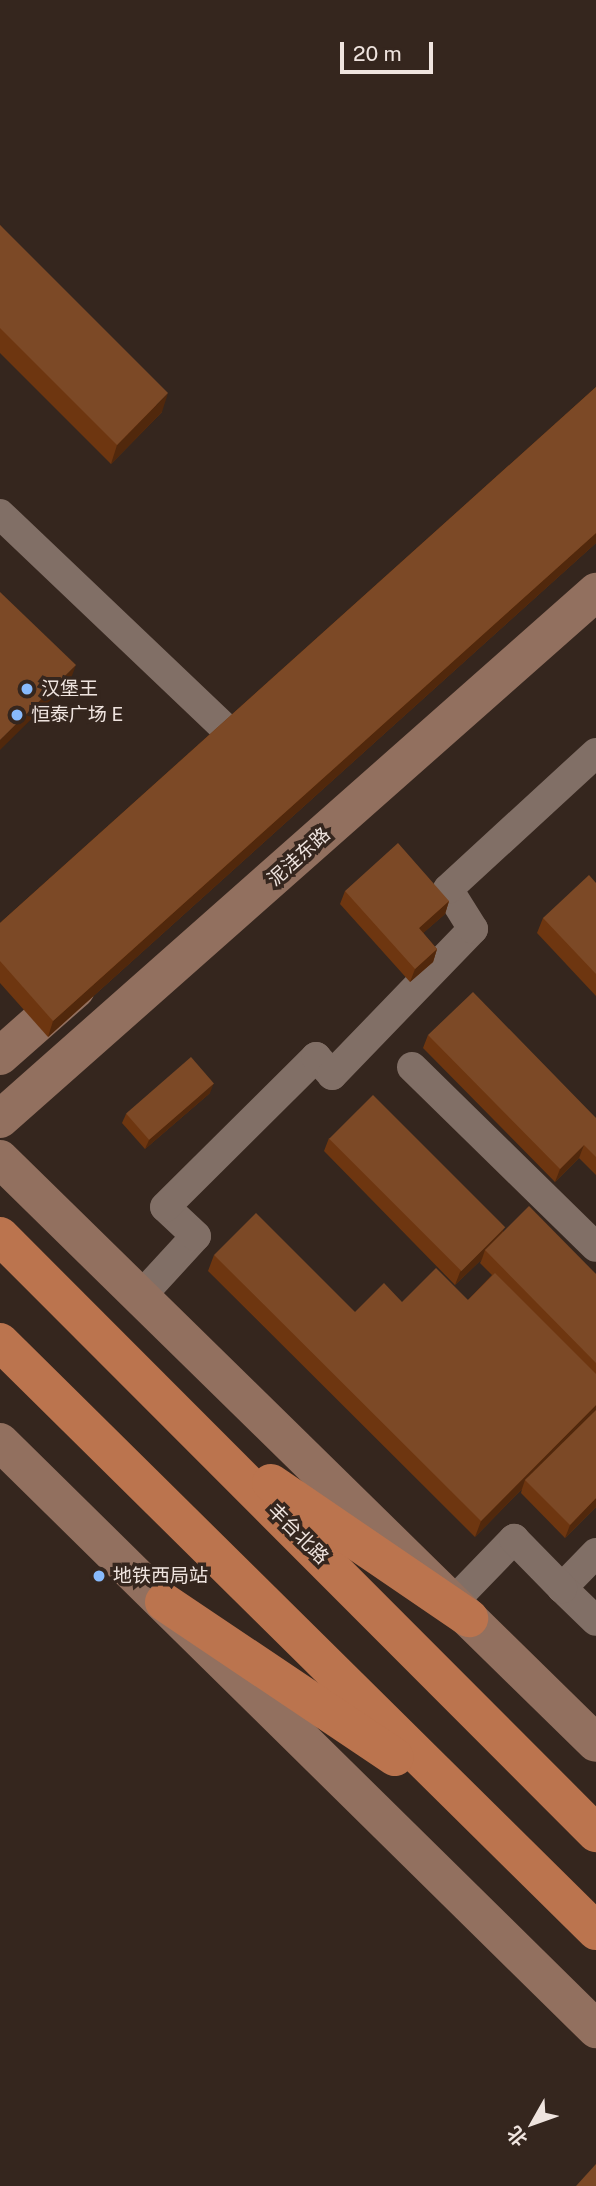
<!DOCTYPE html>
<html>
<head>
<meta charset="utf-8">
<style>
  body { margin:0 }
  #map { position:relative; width:596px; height:2186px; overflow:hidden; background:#35261e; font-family:"Public Sans","Noto Sans SC",sans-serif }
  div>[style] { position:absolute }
  .street>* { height:30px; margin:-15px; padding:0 15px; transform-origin:15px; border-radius:15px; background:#816f66 }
  .secondary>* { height:38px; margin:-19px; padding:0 19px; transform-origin:19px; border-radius:19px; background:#92705f }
  .highway>* { height:38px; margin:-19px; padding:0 19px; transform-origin:19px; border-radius:19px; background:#bb744e }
  .wall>* { inset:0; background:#6e3610 }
  .shaded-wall>* { inset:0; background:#51280c }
  .building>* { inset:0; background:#7c4926; transform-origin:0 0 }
  .dots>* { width:19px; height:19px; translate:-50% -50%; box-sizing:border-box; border:4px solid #35261e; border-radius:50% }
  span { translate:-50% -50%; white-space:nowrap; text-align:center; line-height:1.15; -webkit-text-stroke:7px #35261e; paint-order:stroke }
  .poi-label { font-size:19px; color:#efe4df }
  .left { translate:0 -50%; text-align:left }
  .street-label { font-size:19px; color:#efe4df }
  .north { position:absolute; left:498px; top:2088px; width:70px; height:70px; -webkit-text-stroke:5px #35261e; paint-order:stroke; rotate:230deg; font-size:19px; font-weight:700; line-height:28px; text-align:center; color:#efe4df }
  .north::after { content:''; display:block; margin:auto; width:24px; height:32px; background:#efe4df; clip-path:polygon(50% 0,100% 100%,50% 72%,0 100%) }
  .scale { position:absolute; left:340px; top:42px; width:93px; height:32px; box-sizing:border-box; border:4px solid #efe4df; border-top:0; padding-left:9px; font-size:21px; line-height:24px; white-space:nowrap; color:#efe4df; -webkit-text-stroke:5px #35261e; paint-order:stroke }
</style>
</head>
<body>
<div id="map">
  <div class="street">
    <i style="left:0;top:514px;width:347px;rotate:43.6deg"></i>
    <i style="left:412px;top:1067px;width:257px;rotate:44.4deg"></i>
    <i style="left:139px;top:1298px;width:84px;rotate:-47.4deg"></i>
    <i style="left:196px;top:1236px;width:42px;rotate:-136.9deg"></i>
    <i style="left:165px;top:1207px;width:213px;rotate:-44.8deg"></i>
    <i style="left:316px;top:1057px;width:24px;rotate:48deg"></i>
    <i style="left:332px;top:1075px;width:203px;rotate:-46deg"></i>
    <i style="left:473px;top:929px;width:47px;rotate:-122deg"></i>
    <i style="left:448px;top:889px;width:201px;rotate:-42.6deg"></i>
    <i style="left:596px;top:1553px;width:49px;rotate:134.2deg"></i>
    <i style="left:562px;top:1588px;width:47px;rotate:44.1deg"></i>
    <i style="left:453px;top:1602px;width:88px;rotate:-45.9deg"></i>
    <i style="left:514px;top:1539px;width:69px;rotate:45.6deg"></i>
  </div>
  <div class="secondary">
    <i style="left:0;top:1056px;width:101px;rotate:-41.4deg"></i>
    <i style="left:0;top:1119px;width:796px;rotate:-41.48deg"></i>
    <i style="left:0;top:1159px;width:834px;rotate:44.42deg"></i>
    <i style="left:0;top:1442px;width:837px;rotate:44.56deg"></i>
  </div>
  <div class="highway">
    <i style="left:0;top:1236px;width:844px;rotate:45.05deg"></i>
    <i style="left:0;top:1342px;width:838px;rotate:44.66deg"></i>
    <i style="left:271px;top:1483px;width:240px;rotate:34.3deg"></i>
    <i style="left:164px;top:1602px;width:278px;rotate:33.9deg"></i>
  </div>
  <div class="wall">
    <i style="clip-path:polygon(0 225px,162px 412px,111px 464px,0 353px)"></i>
    <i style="clip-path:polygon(596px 387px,596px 543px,48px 1037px,0 983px,0 923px)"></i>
    <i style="clip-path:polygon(596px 883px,596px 996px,537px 933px,543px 918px)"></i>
    <i style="clip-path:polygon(345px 891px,449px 901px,445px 914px,423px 933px,437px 949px,433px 962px,410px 982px,340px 904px)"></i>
    <i style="clip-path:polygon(428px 1035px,596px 1118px,596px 1175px,579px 1158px,555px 1182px,423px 1048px)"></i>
    <i style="clip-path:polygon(210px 1093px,145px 1149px,122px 1123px,126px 1114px)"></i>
    <i style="clip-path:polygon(329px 1138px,503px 1232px,596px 1274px,596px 1507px,565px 1538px,521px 1493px,522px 1489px,475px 1537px,208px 1271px,214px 1255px,355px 1312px,402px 1302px,468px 1300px,492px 1275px,480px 1263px,482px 1259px,455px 1285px,324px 1151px)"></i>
  </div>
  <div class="shaded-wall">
    <i style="clip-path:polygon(168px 393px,162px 412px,111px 464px,117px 445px)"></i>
    <i style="clip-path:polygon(596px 533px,596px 543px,48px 1037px,53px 1021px)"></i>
    <i style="clip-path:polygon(76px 665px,70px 681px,0 750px,0 740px)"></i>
    <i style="clip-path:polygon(449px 901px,445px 914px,414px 941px,419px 928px)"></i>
    <i style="clip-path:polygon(437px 949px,433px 962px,410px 982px,415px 969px)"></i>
    <i style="clip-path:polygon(214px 1083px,210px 1093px,145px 1149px,149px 1140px)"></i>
    <i style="clip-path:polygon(584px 1145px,579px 1158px,555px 1182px,560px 1169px)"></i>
    <i style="clip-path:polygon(504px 1228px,500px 1241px,485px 1250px,482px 1259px,455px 1285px,460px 1272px)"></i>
    <i style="clip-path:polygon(596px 1405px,596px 1415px,525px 1480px,522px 1489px,475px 1537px,481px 1521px)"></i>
    <i style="clip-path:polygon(596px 1498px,596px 1507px,565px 1538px,570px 1525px)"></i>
  </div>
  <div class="building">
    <i style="clip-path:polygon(0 225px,168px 393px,117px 445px,0 328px)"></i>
    <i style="clip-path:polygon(596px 387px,596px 533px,53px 1021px,0 961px,0 923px)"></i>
    <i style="clip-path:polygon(0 592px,76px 665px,0 740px)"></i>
    <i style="clip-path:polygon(398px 843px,449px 901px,419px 928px,437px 949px,415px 969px,345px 891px)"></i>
    <i style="clip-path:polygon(589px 875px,596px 883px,596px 974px,543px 918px)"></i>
    <i style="clip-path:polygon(473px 992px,596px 1118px,596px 1157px,584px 1145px,560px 1169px,428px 1035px)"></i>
    <i style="left:191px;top:1057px;width:35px;height:86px;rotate:49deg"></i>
    <i style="left:373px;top:1095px;width:187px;height:62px;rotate:45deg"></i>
    <i style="clip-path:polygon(529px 1206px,596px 1274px,596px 1363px,485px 1250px)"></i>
    <i style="clip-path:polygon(256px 1213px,355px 1312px,384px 1283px,402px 1302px,436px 1268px,468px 1300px,495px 1273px,596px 1374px,596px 1405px,481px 1521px,214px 1255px)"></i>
    <i style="clip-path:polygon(596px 1410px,596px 1498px,570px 1525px,525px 1480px)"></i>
    <i style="clip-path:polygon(596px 2164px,596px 2186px,576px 2186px)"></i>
  </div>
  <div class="dots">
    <i style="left:27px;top:689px;background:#88bafc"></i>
    <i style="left:17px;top:715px;background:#88bafc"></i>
    <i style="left:99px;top:1576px;background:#88bafc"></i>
  </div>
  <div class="poi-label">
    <span class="left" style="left:41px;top:689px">汉堡王</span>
    <span class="left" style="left:31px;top:715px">恒泰广场 E</span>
    <span class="left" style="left:113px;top:1576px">地铁西局站</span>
  </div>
  <div class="street-label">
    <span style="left:299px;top:857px;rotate:-42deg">泥洼东路</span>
    <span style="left:298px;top:1534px;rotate:45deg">丰台北路</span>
  </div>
  <div class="north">北</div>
  <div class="scale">20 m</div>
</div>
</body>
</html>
